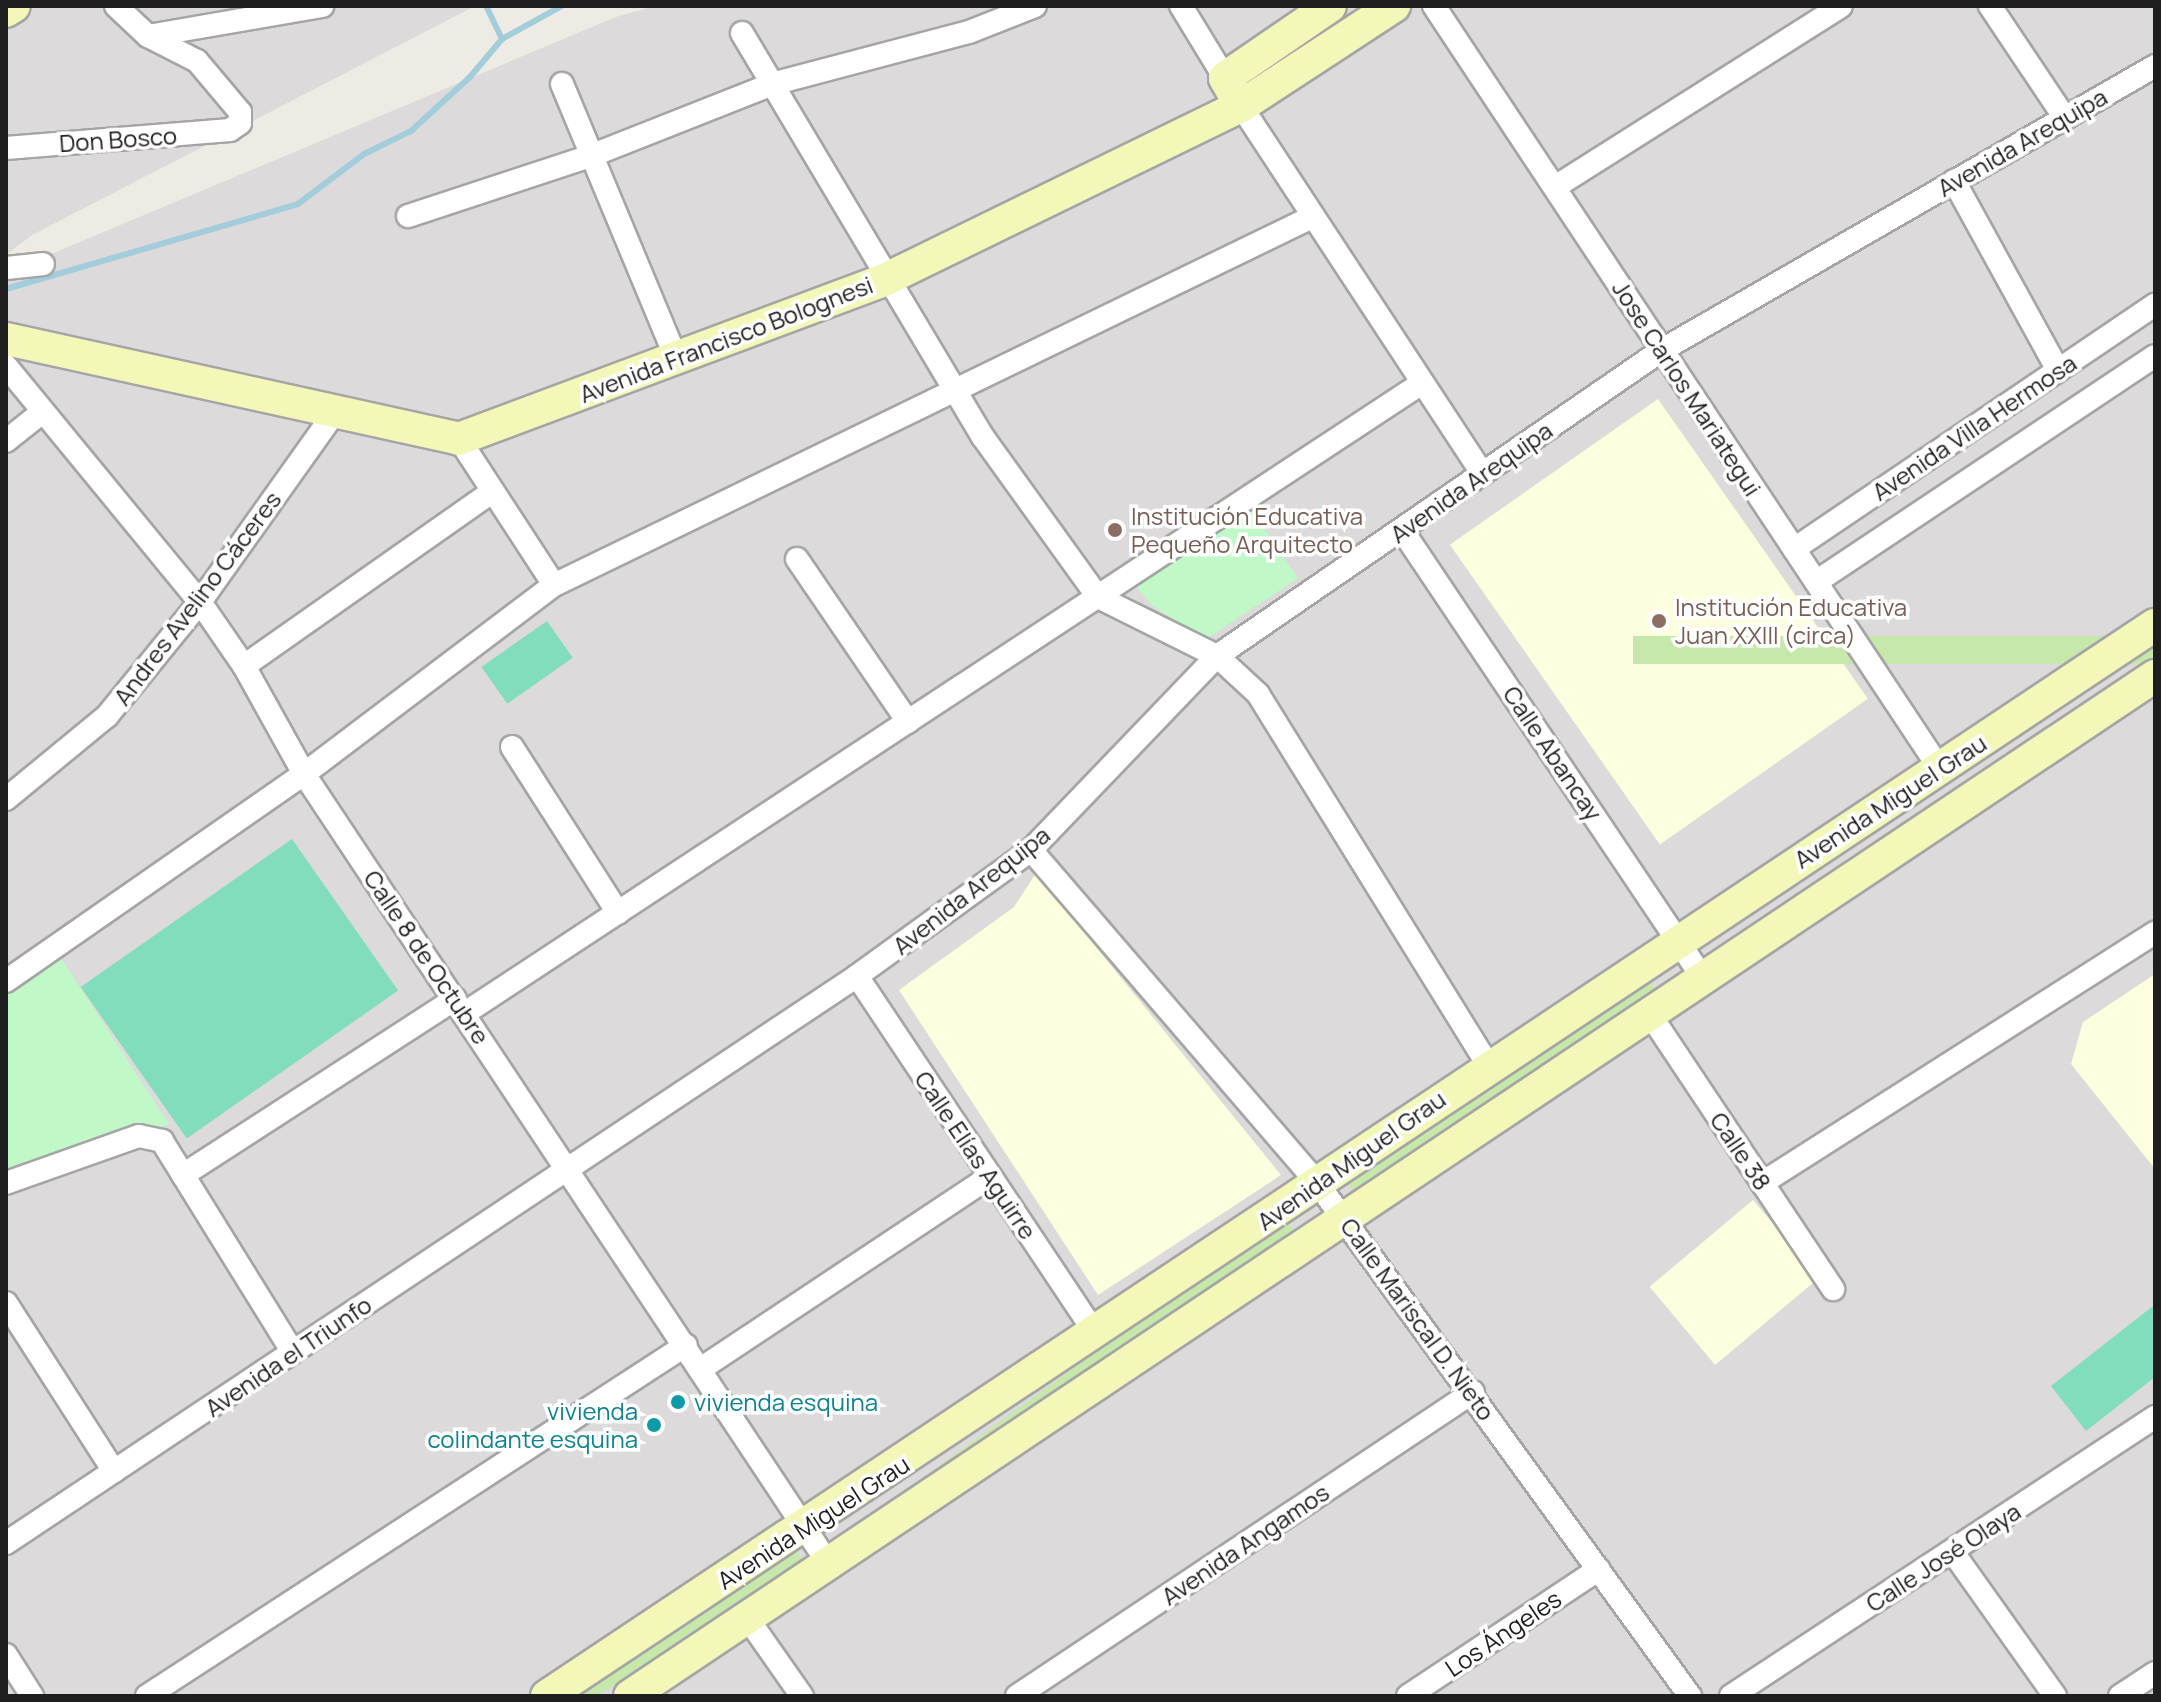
<!DOCTYPE html>
<html>
<head>
<meta charset="utf-8">
<style>
  body { margin:0 }
  #map { position:relative; width:2161px; height:1702px; overflow:hidden; background:#eeebe4; font-family:Manrope,sans-serif }
  div>[style] { position:absolute }
  .residential>* { inset:0; background:#dcdada }
  .education>* { inset:0; background:#fdfedd; transform-origin:0 0 }
  .grass>* { inset:0; background:#c6e8aa; transform-origin:0 0 }
  .park>* { inset:0; background:#c1f8c7 }
  .pitch>* { inset:0; background:#82ddbd; transform-origin:0 0 }
  .stream>* { height:6px; margin:-3px; padding:0 3px; transform-origin:3px; border-radius:3px; background:#a4cddc }
  .roads { filter:drop-shadow(2px 0 #a5a5a5) drop-shadow(-2px 0 #a5a5a5) drop-shadow(0 2px #a5a5a5) drop-shadow(0 -2px #a5a5a5) }
  .street>* { height:22px; margin:-11px; padding:0 11px; transform-origin:11px; border-radius:11px; background:#fff }
  .secondary>* { height:32px; margin:-16px; padding:0 16px; transform-origin:16px; border-radius:16px; background:#f3f8b8 }
  .dots>* { width:22px; height:22px; translate:-50% -50%; box-sizing:border-box; border:4px solid #fff; border-radius:50% }
  span { translate:-50% -50%; white-space:nowrap; text-align:center; line-height:1.15; -webkit-text-stroke:7px #fff; paint-order:stroke }
  .street-label { font-size:24px; color:#1e1e1e }
  .education-label { font-size:24px; color:#785e54 }
  .left { translate:0 -50%; text-align:left }
  .culture-label { font-size:24px; color:#0d838f }
  .right { translate:-100% -50%; text-align:right }
  .frame { position:absolute; inset:0; border:8px solid #1e1e1e; pointer-events:none }
</style>
</head>
<body>
<div id="map">
  <div class="residential">
    <i style="clip-path:polygon(6px 6px,475px 6px,32px 235px,6px 255px)"></i>
    <i style="clip-path:polygon(655px 6px,2155px 6px,2155px 1696px,6px 1696px,6px 273px,616px 17px)"></i>
  </div>
  <div class="education">
    <i style="left:1658px;top:399px;width:366px;height:254px;rotate:55deg"></i>
    <i style="clip-path:polygon(1036px 873px,1281px 1175px,1098px 1295px,899px 990px,1014px 907px)"></i>
    <i style="clip-path:polygon(2155px 974px,2155px 1169px,2071px 1064px,2083px 1022px)"></i>
    <i style="left:1753px;top:1200px;width:102px;height:135px;rotate:50deg"></i>
  </div>
  <div class="grass">
    <i style="left:2155px;top:636px;width:28px;height:522px;rotate:90deg"></i>
    <i style="left:1644px;top:971px;width:23px;height:364px;rotate:56deg"></i>
    <i style="left:1283px;top:1216px;width:22px;height:548px;rotate:54deg"></i>
    <i style="left:793px;top:1545px;width:20px;height:269px;rotate:57deg"></i>
  </div>
  <div class="park">
    <i style="clip-path:polygon(1250px 508px,1298px 578px,1205px 640px,1153px 606px,1134px 584px)"></i>
    <i style="clip-path:polygon(57px 952px,169px 1124px,6px 1181px,6px 988px)"></i>
  </div>
  <div class="pitch">
    <i style="left:547px;top:621px;width:45px;height:80px;rotate:55deg"></i>
    <i style="left:292px;top:839px;width:185px;height:258px;rotate:55deg"></i>
    <i style="clip-path:polygon(2153px 1306px,2155px 1377px,2086px 1431px,2051px 1386px)"></i>
  </div>
  <div class="stream">
    <i style="left:486px;top:6px;width:37px;rotate:64deg"></i>
    <i style="left:6px;top:289px;width:304px;rotate:-16.2deg"></i>
    <i style="left:298px;top:204px;width:83px;rotate:-37.1deg"></i>
    <i style="left:364px;top:154px;width:52px;rotate:-26.1deg"></i>
    <i style="left:411px;top:131px;width:80px;rotate:-42.5deg"></i>
    <i style="left:470px;top:77px;width:50px;rotate:-49.9deg"></i>
    <i style="left:502px;top:39px;width:68px;rotate:-28.8deg"></i>
  </div>
  <div class="roads">
    <div class="street">
      <i style="left:116px;top:6px;width:44px;rotate:43.2deg"></i>
      <i style="left:148px;top:36px;width:177px;rotate:-9.8deg"></i>
      <i style="left:1181px;top:6px;width:84px;rotate:58.6deg"></i>
      <i style="left:1434px;top:6px;width:916px;rotate:56.45deg"></i>
      <i style="left:1990px;top:6px;width:135px;rotate:56.2deg"></i>
      <i style="left:742px;top:33px;width:470px;rotate:59.2deg"></i>
      <i style="left:983px;top:437px;width:197px;rotate:54.3deg"></i>
      <i style="left:1098px;top:597px;width:133px;rotate:26.4deg"></i>
      <i style="left:1217px;top:656px;width:56px;rotate:42.8deg"></i>
      <i style="left:1258px;top:694px;width:437px;rotate:58.2deg"></i>
      <i style="left:562px;top:84px;width:297px;rotate:67.4deg"></i>
      <i style="left:1241px;top:106px;width:440px;rotate:56.7deg"></i>
      <i style="left:6px;top:148px;width:225px;rotate:-4.6deg"></i>
      <i style="left:230px;top:130px;width:12px;rotate:-35deg"></i>
      <i style="left:240px;top:123px;width:11px;rotate:-90deg"></i>
      <i style="left:240px;top:112px;width:67px;rotate:-130.1deg"></i>
      <i style="left:197px;top:61px;width:55px;rotate:-153deg"></i>
      <i style="left:1954px;top:181px;width:216px;rotate:61.2deg"></i>
      <i style="left:1555px;top:187px;width:338px;rotate:-32.3deg"></i>
      <i style="left:408px;top:216px;width:195px;rotate:-18.2deg"></i>
      <i style="left:593px;top:155px;width:193px;rotate:-21.6deg"></i>
      <i style="left:772px;top:84px;width:204px;rotate:-14.8deg"></i>
      <i style="left:969px;top:32px;width:71px;rotate:-21.5deg"></i>
      <i style="left:6px;top:268px;width:37px;rotate:-6deg"></i>
      <i style="left:6px;top:366px;width:306px;rotate:50.6deg"></i>
      <i style="left:200px;top:602px;width:78px;rotate:55.5deg"></i>
      <i style="left:244px;top:666px;width:124px;rotate:60.9deg"></i>
      <i style="left:304px;top:774px;width:947px;rotate:56.41deg"></i>
      <i style="left:459px;top:439px;width:174px;rotate:56.9deg"></i>
      <i style="left:6px;top:441px;width:45px;rotate:-38.7deg"></i>
      <i style="left:1402px;top:530px;width:538px;rotate:56.13deg"></i>
      <i style="left:1794px;top:549px;width:436px;rotate:-34.1deg"></i>
      <i style="left:797px;top:559px;width:197px;rotate:55.7deg"></i>
      <i style="left:1816px;top:582px;width:407px;rotate:-33.7deg"></i>
      <i style="left:244px;top:666px;width:304px;rotate:-35.1deg"></i>
      <i style="left:512px;top:747px;width:197px;rotate:57.4deg"></i>
      <i style="left:6px;top:799px;width:131px;rotate:-39.4deg"></i>
      <i style="left:107px;top:716px;width:147px;rotate:-50.8deg"></i>
      <i style="left:200px;top:602px;width:233px;rotate:-54.6deg"></i>
      <i style="left:1031px;top:850px;width:440px;rotate:49.3deg"></i>
      <i style="left:1318px;top:1184px;width:633px;rotate:54deg"></i>
      <i style="left:857px;top:976px;width:430px;rotate:56.3deg"></i>
      <i style="left:6px;top:981px;width:363px;rotate:-34.8deg"></i>
      <i style="left:304px;top:774px;width:313px;rotate:-37.1deg"></i>
      <i style="left:554px;top:585px;width:843px;rotate:-25.9deg"></i>
      <i style="left:465px;top:1013px;width:1146px;rotate:-33.36deg"></i>
      <i style="left:1649px;top:1013px;width:332px;rotate:56.3deg"></i>
      <i style="left:183px;top:1175px;width:324px;rotate:-32.9deg"></i>
      <i style="left:6px;top:1183px;width:141px;rotate:-19.5deg"></i>
      <i style="left:139px;top:1136px;width:24px;rotate:12deg"></i>
      <i style="left:162px;top:1141px;width:248px;rotate:58.2deg"></i>
      <i style="left:1762px;top:1183px;width:466px;rotate:-32.5deg"></i>
      <i style="left:6px;top:1303px;width:200px;rotate:57.3deg"></i>
      <i style="left:702px;top:1368px;width:346px;rotate:-33.6deg"></i>
      <i style="left:6px;top:1543px;width:1023px;rotate:-33.67deg"></i>
      <i style="left:857px;top:976px;width:215px;rotate:-35.9deg"></i>
      <i style="left:1031px;top:850px;width:269px;rotate:-46.2deg"></i>
      <i style="left:1217px;top:656px;width:540px;rotate:-34.51deg"></i>
      <i style="left:1662px;top:350px;width:569px;rotate:-29.94deg"></i>
      <i style="left:1952px;top:1551px;width:178px;rotate:54.6deg"></i>
      <i style="left:748px;top:1619px;width:94px;rotate:55deg"></i>
      <i style="left:6px;top:1655px;width:49px;rotate:57.6deg"></i>
      <i style="left:147px;top:1696px;width:643px;rotate:-33.07deg"></i>
      <i style="left:1017px;top:1696px;width:548px;rotate:-33.69deg"></i>
      <i style="left:1408px;top:1696px;width:229px;rotate:-33.6deg"></i>
      <i style="left:1731px;top:1696px;width:508px;rotate:-33.35deg"></i>
      <i style="left:2120px;top:1696px;width:42px;rotate:-33.3deg"></i>
    </div>
    <div class="secondary">
      <i style="left:6px;top:11px;width:9px;rotate:-32deg"></i>
      <i style="left:1241px;top:106px;width:32px;rotate:-120deg"></i>
      <i style="left:1225px;top:78px;width:127px;rotate:-34.4deg"></i>
      <i style="left:6px;top:339px;width:464px;rotate:12.4deg"></i>
      <i style="left:459px;top:439px;width:456px;rotate:-20.5deg"></i>
      <i style="left:886px;top:279px;width:395px;rotate:-26deg"></i>
      <i style="left:1241px;top:106px;width:183px;rotate:-33.2deg"></i>
      <i style="left:547px;top:1696px;width:1932px;rotate:-33.67deg"></i>
      <i style="left:630px;top:1696px;width:1835px;rotate:-33.78deg"></i>
    </div>
  </div>
  <div class="dots">
    <i style="left:1115px;top:530px;background:#8d6e63"></i>
    <i style="left:1659px;top:621px;background:#8d6e63"></i>
    <i style="left:678px;top:1402px;background:#0f9aa8"></i>
    <i style="left:654px;top:1425px;background:#0f9aa8"></i>
  </div>
  <div class="street-label">
    <span style="left:118px;top:139px;rotate:-4deg">Don Bosco</span>
    <span style="left:2022px;top:142px;rotate:-30deg">Avenida Arequipa</span>
    <span style="left:726px;top:339px;rotate:-21deg">Avenida Francisco Bolognesi</span>
    <span style="left:1687px;top:388px;rotate:57deg">Jose Carlos Mariategui</span>
    <span style="left:1974px;top:427px;rotate:-34deg">Avenida Villa Hermosa</span>
    <span style="left:1471px;top:482px;rotate:-35deg">Avenida Arequipa</span>
    <span style="left:197px;top:598px;rotate:-53deg">Andres Avelino Cáceres</span>
    <span style="left:1553px;top:753px;rotate:56deg">Calle Abancay</span>
    <span style="left:1890px;top:801px;rotate:-33deg">Avenida Miguel Grau</span>
    <span style="left:971px;top:890px;rotate:-38deg">Avenida Arequipa</span>
    <span style="left:427px;top:957px;rotate:56deg">Calle 8 de Octubre</span>
    <span style="left:1741px;top:1151px;rotate:56deg">Calle 38</span>
    <span style="left:976px;top:1155px;rotate:56deg">Calle Elías Aguirre</span>
    <span style="left:1351px;top:1160px;rotate:-35deg">Avenida Miguel Grau</span>
    <span style="left:1418px;top:1319px;rotate:54deg">Calle Mariscal D. Nieto</span>
    <span style="left:288px;top:1356px;rotate:-34deg">Avenida el Triunfo</span>
    <span style="left:813px;top:1522px;rotate:-33deg">Avenida Miguel Grau</span>
    <span style="left:1245px;top:1544px;rotate:-34deg">Avenida Angamos</span>
    <span style="left:1943px;top:1557px;rotate:-33deg">Calle José Olaya</span>
    <span style="left:1503px;top:1633px;rotate:-34deg">Los Ángeles</span>
  </div>
  <div class="education-label">
    <span class="left" style="left:1131px;top:530px">Institución Educativa<br>Pequeño Arquitecto</span>
    <span class="left" style="left:1675px;top:621px">Institución Educativa<br>Juan XXIII (circa)</span>
  </div>
  <div class="culture-label">
    <span class="left" style="left:694px;top:1402px">vivienda esquina</span>
    <span class="right" style="left:638px;top:1425px">vivienda<br>colindante esquina</span>
  </div>
  <div class="frame"></div>
</div>
</body>
</html>
